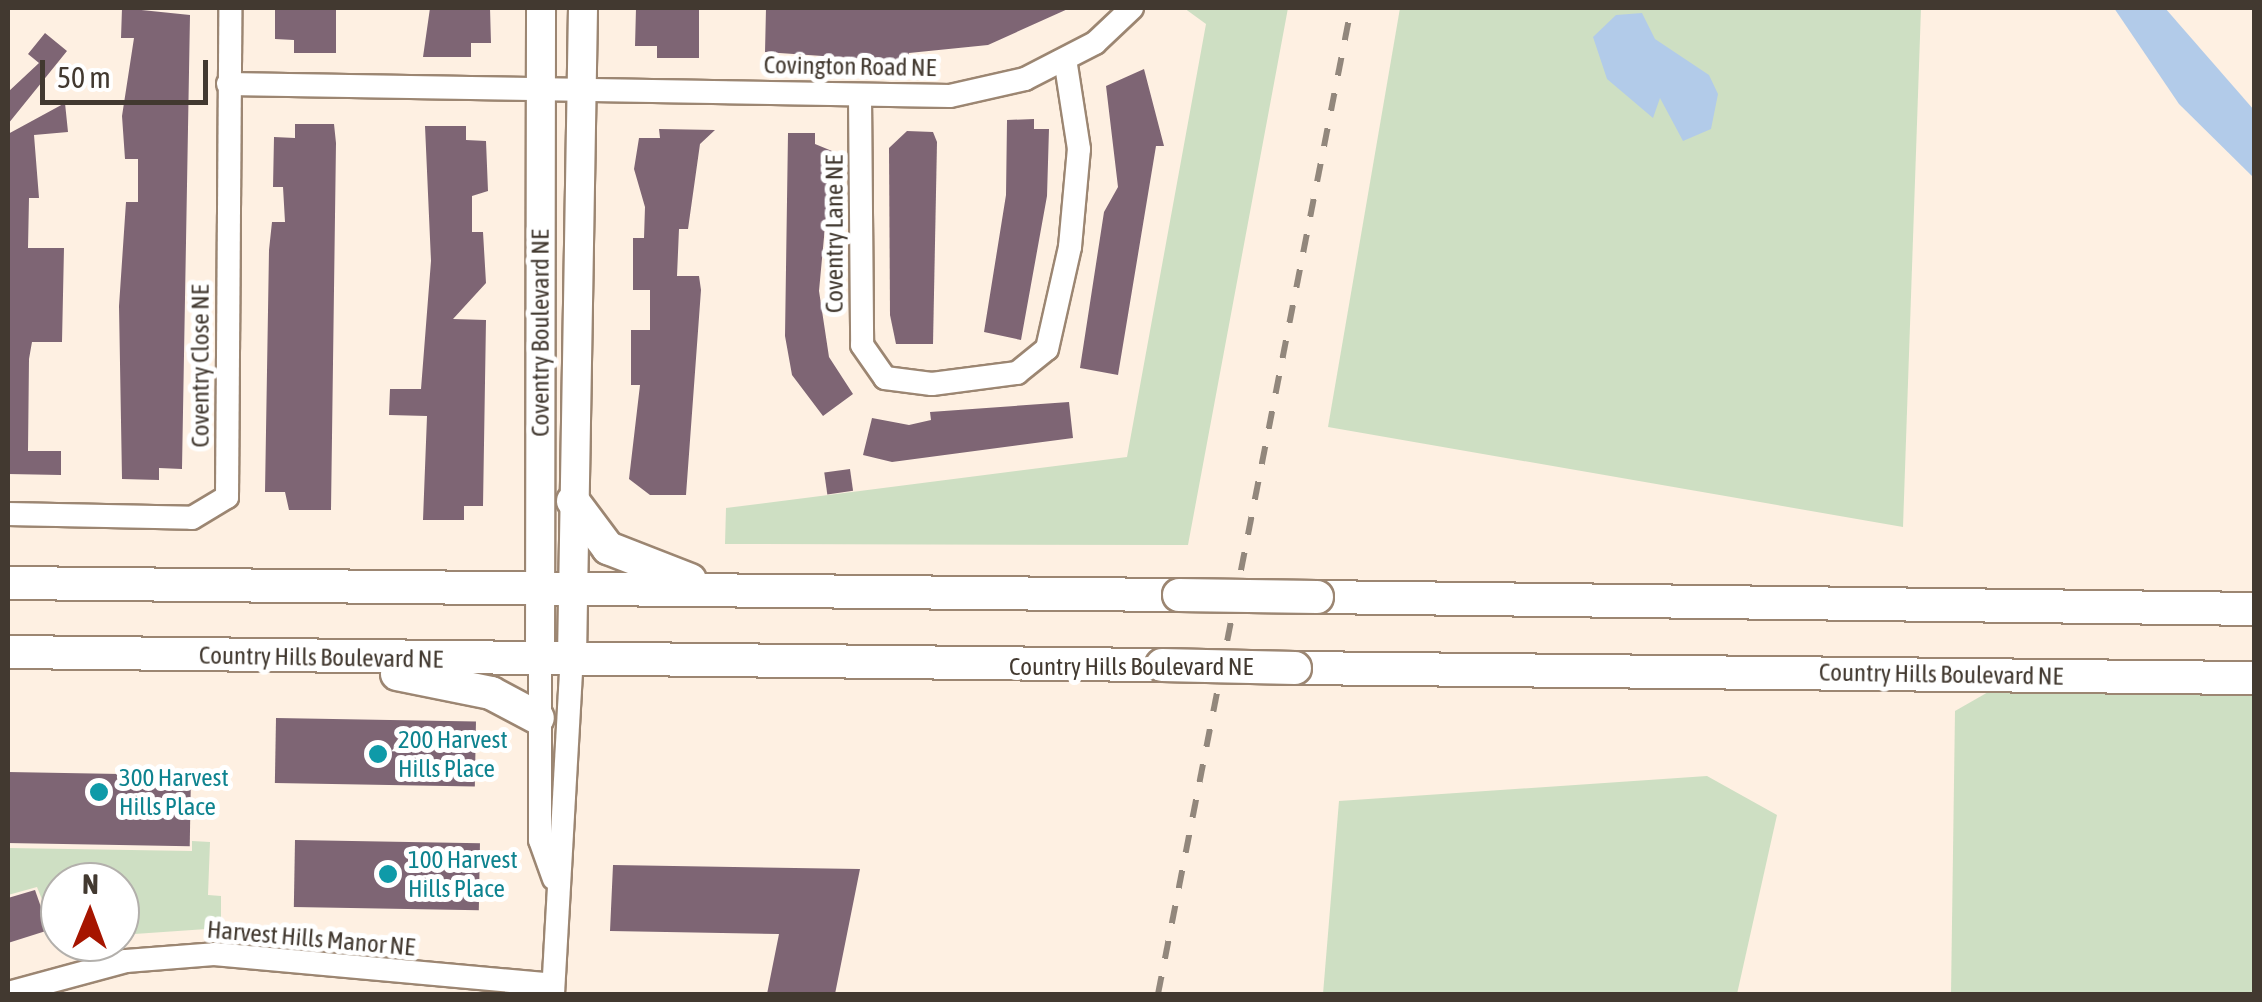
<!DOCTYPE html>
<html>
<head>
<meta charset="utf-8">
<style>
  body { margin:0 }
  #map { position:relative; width:2262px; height:1002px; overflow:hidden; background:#fef0e2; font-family:"Asap Condensed",sans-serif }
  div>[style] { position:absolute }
  .green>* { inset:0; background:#cedfc3 }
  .water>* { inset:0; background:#b2cbe9 }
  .building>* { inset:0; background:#7e6574; transform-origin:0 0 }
  .roads { filter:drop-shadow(2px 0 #9c8672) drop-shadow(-2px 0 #9c8672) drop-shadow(0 2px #9c8672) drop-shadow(0 -2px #9c8672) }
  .minor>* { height:22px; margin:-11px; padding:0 11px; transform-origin:11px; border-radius:11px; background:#fff }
  .tertiary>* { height:28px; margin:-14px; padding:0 14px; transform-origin:14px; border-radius:14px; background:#fff }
  .secondary>* { height:32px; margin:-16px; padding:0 16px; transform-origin:16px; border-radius:16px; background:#fff }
  .rail>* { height:6px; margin-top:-3px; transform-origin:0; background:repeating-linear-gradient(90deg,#92877c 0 18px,transparent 0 36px) }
  .bridges { filter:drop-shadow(2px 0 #9c8672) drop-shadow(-2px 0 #9c8672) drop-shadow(0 2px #9c8672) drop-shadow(0 -2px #9c8672) }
  .secondary-bridge>* { height:32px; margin:-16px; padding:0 16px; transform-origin:16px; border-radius:16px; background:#fff }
  .dots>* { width:28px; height:28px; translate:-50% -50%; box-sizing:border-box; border:5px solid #fff; border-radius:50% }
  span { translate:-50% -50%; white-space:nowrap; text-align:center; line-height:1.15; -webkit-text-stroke:10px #fff; paint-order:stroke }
  .street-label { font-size:25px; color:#423930 }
  .culture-label { font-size:25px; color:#0d838f }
  .left { translate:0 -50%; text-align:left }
  .frame { position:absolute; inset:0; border:10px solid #423930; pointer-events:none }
  .north { position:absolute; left:40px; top:862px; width:100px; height:100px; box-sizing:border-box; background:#fff; border:2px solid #b3b0ac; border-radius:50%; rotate:1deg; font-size:28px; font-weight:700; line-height:40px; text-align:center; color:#423930 }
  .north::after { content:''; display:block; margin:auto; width:35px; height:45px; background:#a61500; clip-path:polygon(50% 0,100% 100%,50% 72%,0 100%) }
  .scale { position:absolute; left:40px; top:60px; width:168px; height:45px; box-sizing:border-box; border:5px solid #423930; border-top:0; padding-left:12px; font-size:30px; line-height:35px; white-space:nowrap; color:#423930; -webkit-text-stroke:8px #fff; paint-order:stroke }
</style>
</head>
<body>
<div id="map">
  <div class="green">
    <i style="clip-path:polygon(1184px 8px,1288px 8px,1188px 545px,725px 544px,726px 508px,1127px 457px,1206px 24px)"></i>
    <i style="clip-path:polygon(1400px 8px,1921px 8px,1903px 527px,1328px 427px)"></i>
    <i style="clip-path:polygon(1990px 691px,2254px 693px,2254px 994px,1951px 994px,1955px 711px)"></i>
    <i style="clip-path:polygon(1707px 776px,1777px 815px,1737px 994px,1323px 994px,1339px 801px)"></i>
    <i style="clip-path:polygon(192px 841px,210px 842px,208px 895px,221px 896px,221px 928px,120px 935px,120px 882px,60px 882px,60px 942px,82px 942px,61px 947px,37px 887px,8px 895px,8px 848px,192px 851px)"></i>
  </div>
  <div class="water">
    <i style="clip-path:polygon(2114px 8px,2165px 8px,2254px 110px,2254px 178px,2179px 104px)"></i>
    <i style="clip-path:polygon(1642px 13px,1655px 39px,1709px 75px,1718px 94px,1711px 129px,1683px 141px,1660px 98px,1653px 118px,1607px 79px,1593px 37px,1616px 15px)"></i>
  </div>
  <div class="building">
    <i style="clip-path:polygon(122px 8px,190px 15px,182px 469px,159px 468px,159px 480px,122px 479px,119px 306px,126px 202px,138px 202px,138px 159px,125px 159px,122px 116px,134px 38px,121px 38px)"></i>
    <i style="clip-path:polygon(275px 8px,336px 8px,336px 53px,294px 53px,294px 40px,275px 39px)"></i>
    <i style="clip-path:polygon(430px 8px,490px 8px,491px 43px,471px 43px,471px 57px,423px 57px)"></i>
    <i style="clip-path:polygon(636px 8px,699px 8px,699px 58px,657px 58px,657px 46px,635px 46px)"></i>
    <i style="clip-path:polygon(766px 8px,919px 9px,1070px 8px,988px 45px,909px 53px,909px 62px,765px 52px)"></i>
    <i style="clip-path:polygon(45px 33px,67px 51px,8px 124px,8px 92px,39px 63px,28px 54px)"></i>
    <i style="clip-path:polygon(1144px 69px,1164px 146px,1156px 146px,1118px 375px,1080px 368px,1104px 212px,1118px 187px,1106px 86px)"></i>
    <i style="clip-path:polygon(65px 103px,68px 132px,34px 135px,39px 198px,29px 198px,28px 248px,64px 248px,62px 342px,32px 342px,29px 359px,28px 451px,61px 451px,61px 475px,8px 474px,8px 134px)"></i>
    <i style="clip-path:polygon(1034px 119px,1034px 129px,1049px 129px,1047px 196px,1021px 340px,984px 332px,1006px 195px,1007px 120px)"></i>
    <i style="clip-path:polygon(295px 124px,334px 124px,336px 143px,331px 510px,289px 510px,285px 492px,265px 492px,269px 250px,272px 222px,285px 222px,283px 187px,273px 187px,274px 137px,295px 138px)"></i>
    <i style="clip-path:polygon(425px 126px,466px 126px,466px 140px,486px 141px,488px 191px,472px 196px,472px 232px,483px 232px,486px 283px,453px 319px,486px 320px,483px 506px,464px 506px,464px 520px,423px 520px,427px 416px,389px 415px,390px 389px,421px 389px,431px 261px)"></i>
    <i style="clip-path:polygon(659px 129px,715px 130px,700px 144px,688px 229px,679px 229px,677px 276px,699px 276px,701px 290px,686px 495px,650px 495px,629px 479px,640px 385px,631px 385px,631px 330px,650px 330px,650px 290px,633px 290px,633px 238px,644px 238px,645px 207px,634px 169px,639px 138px,660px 138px)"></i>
    <i style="clip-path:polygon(907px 131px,933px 132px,937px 142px,933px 344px,896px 344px,890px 315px,889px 148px)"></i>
    <i style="clip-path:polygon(788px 133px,815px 133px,815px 144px,832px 151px,819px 291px,829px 357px,853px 394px,823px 416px,792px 375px,785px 336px)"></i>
    <i style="clip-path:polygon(1069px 402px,1073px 438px,892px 462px,863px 455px,872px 418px,909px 425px,931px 420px,930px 412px)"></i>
    <i style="left:850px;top:469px;width:22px;height:26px;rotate:82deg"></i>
    <i style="left:276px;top:718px;width:200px;height:65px;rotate:1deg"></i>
    <i style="left:8px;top:772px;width:183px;height:71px;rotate:1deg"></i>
    <i style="left:295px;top:840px;width:185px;height:67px;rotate:1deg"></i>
    <i style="clip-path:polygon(613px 865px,860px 869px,835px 994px,767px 994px,779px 934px,610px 931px)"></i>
    <i style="clip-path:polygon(35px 890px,49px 930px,8px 943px,8px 898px)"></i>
  </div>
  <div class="roads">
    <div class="minor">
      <i style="left:228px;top:84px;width:722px;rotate:0.95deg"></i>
      <i style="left:950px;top:96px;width:77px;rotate:-12.8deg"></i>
      <i style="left:1025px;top:79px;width:79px;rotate:-27.2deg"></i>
      <i style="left:1095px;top:43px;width:51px;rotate:-43.4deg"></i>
      <i style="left:860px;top:97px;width:248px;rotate:89.5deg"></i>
      <i style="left:862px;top:345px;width:40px;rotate:55.1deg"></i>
      <i style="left:885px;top:378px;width:47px;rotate:7.3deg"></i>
      <i style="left:932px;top:384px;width:86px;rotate:-7.4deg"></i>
      <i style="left:1017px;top:373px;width:38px;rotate:-39deg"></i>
      <i style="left:1047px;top:349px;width:105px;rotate:-77.3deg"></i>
      <i style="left:1070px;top:247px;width:98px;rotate:-84.8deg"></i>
      <i style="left:1079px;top:149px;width:91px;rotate:-98.8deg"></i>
      <i style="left:8px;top:514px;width:184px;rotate:1.2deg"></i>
      <i style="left:192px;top:518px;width:41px;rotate:-31deg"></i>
      <i style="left:227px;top:497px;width:489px;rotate:-89.6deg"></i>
      <i style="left:540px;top:659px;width:181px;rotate:90deg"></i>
      <i style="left:540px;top:840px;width:41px;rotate:70.3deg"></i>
      <i style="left:8px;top:993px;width:122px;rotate:-15.2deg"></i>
      <i style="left:126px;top:961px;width:88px;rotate:-4.5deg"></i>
      <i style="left:214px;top:954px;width:340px;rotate:5.2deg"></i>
      <i style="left:553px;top:994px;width:337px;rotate:-86.8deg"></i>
    </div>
    <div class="tertiary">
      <i style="left:572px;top:658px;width:650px;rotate:-89.03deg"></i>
      <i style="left:540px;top:659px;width:651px;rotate:-89.91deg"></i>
    </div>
    <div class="secondary">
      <i style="left:573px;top:501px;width:59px;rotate:53.3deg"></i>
      <i style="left:608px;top:548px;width:88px;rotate:21.3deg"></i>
      <i style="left:8px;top:583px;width:1171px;rotate:0.59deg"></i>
      <i style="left:1317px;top:597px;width:937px;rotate:0.73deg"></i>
      <i style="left:8px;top:652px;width:1154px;rotate:0.65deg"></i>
      <i style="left:1295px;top:668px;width:959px;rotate:0.6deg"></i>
      <i style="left:397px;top:674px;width:96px;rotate:11.4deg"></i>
      <i style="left:491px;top:693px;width:53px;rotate:28deg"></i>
    </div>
  </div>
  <div class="rail">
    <i style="left:1158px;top:994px;width:1005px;rotate:-78.92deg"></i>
  </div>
  <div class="bridges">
    <div class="secondary-bridge">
      <i style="left:1179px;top:595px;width:138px;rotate:0.8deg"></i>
      <i style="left:1162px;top:665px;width:133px;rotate:1.3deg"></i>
    </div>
  </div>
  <div class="dots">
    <i style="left:378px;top:754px;background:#0f9aa8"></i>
    <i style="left:99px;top:792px;background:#0f9aa8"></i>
    <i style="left:388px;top:874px;background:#0f9aa8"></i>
  </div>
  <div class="street-label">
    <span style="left:850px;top:66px;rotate:1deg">Covington Road NE</span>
    <span style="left:834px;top:234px;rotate:-90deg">Coventry Lane NE</span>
    <span style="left:540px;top:333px;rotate:-90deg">Coventry Boulevard NE</span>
    <span style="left:200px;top:366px;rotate:-90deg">Coventry Close NE</span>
    <span style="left:321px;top:657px;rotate:1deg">Country Hills Boulevard NE</span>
    <span style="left:1131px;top:666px">Country Hills Boulevard NE</span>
    <span style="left:1941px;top:674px;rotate:1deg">Country Hills Boulevard NE</span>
    <span style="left:311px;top:938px;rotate:5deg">Harvest Hills Manor NE</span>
  </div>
  <div class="culture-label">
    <span class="left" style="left:398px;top:754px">200 Harvest<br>Hills Place</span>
    <span class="left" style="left:119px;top:792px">300 Harvest<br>Hills Place</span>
    <span class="left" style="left:408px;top:874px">100 Harvest<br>Hills Place</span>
  </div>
  <div class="frame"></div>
  <div class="north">N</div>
  <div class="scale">50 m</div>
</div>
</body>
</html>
